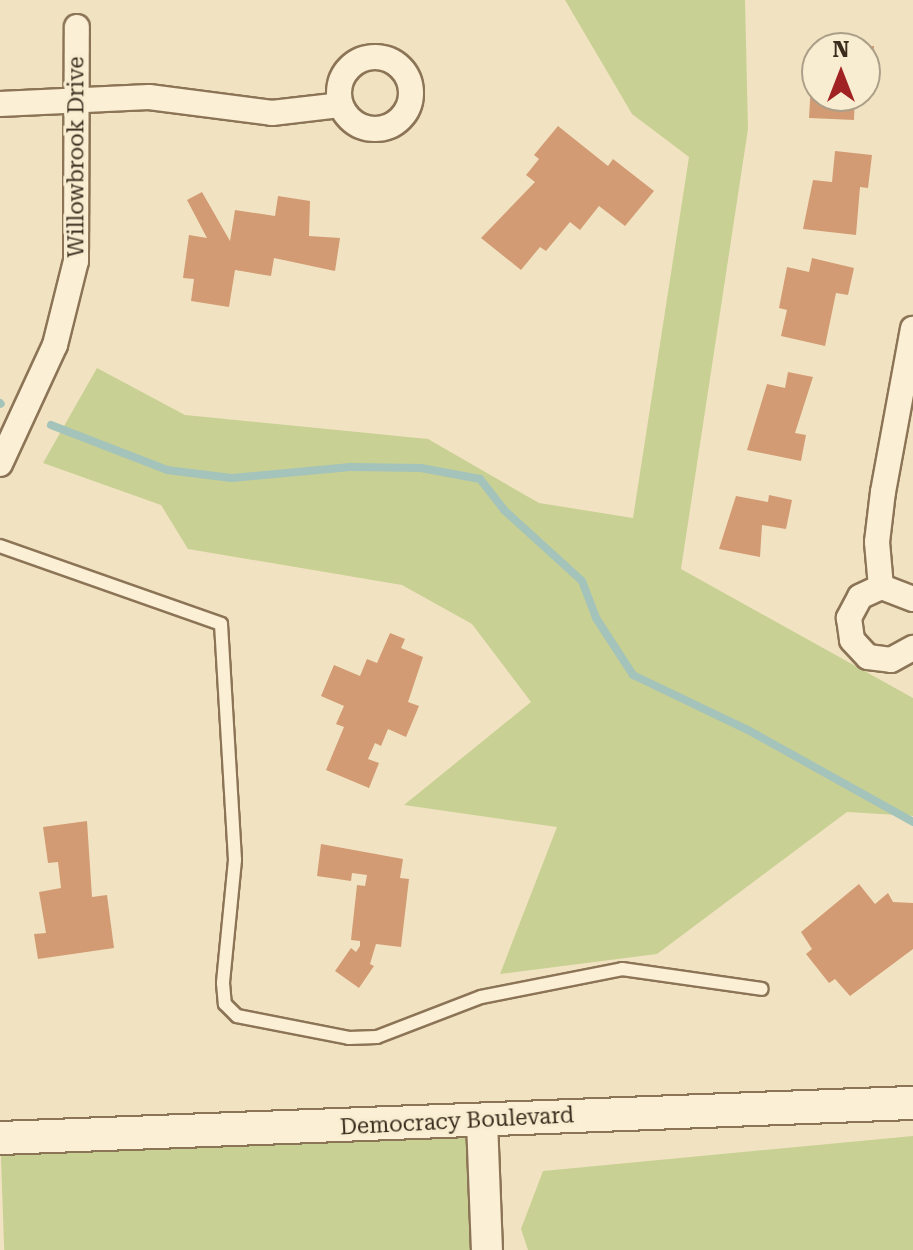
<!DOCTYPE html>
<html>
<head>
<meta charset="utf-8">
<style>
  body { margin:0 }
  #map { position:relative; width:913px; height:1250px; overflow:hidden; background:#f1e3c1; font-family:"Roboto Serif",serif }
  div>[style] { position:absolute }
  .green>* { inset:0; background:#c9d094; transform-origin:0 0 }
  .stream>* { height:8px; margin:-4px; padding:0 4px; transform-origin:4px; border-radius:4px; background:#a4c3ba }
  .building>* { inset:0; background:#d29b74 }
  .roads { filter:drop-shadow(2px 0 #8c7457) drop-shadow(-2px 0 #8c7457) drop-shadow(0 2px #8c7457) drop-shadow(0 -2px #8c7457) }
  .service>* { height:12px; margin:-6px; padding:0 6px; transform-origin:6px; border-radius:6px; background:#fbf0d5 }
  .minor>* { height:24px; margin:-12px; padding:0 12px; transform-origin:12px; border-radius:12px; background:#fbf0d5 }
  .minor>.ring { margin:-12px; padding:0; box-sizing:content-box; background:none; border:24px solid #fbf0d5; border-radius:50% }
  .tertiary>* { height:30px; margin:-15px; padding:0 15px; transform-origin:15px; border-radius:15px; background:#fbf0d5 }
  .secondary>* { height:32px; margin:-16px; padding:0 16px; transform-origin:16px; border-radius:16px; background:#fbf0d5 }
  span { translate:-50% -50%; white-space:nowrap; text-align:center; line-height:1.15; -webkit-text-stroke:6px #f8edd1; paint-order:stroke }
  .street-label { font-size:22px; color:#3b2b1d }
  .north { position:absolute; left:801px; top:32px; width:80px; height:80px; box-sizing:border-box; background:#f8edd1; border:2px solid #ac9f89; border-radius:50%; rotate:0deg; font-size:22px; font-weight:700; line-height:32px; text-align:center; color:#3b2b1d }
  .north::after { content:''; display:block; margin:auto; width:28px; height:36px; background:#a02223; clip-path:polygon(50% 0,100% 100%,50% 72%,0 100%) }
</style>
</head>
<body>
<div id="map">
  <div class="green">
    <i style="clip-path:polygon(565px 0,745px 0,748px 129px,681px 569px,913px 698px,913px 816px,847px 812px,657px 954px,500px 974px,557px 827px,404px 805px,531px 702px,472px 624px,402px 585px,188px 549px,161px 505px,43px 463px,97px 368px,185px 415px,428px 439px,539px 503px,633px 518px,689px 157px,632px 114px)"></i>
    <i style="left:482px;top:1121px;width:129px;height:482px;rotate:88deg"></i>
    <i style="clip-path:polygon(913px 1136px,913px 1250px,528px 1250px,521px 1229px,543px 1171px)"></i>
  </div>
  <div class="stream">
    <i style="left:0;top:403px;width:1px;rotate:45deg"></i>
    <i style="left:51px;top:425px;width:124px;rotate:21.2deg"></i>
    <i style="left:167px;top:470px;width:65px;rotate:7deg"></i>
    <i style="left:232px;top:478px;width:119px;rotate:-5.3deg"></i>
    <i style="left:350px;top:467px;width:71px;rotate:0.8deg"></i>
    <i style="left:421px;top:468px;width:60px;rotate:10.6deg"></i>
    <i style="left:480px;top:479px;width:39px;rotate:52deg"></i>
    <i style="left:504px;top:510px;width:105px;rotate:42.3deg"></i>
    <i style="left:582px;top:581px;width:40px;rotate:69deg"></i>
    <i style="left:596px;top:618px;width:68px;rotate:57deg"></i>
    <i style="left:633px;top:675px;width:127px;rotate:25.6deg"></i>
    <i style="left:748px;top:730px;width:189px;rotate:29.1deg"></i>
  </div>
  <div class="building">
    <i style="clip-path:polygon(853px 45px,874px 46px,873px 76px,865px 75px,865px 48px)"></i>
    <i style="clip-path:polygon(813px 47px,817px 96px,855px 96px,854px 120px,809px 118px)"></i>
    <i style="clip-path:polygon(558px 126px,608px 166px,613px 159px,654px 191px,625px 226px,599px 206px,580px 230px,570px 222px,546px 251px,540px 247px,521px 270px,481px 238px,535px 182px,526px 175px,539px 159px,534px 155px)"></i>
    <i style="clip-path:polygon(835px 151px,872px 155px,868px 188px,860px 187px,856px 235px,803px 229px,813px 180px,832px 182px)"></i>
    <i style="clip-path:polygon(202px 192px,230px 241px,235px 210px,275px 216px,278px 196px,310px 201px,309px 236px,340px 238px,335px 271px,274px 258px,271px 276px,235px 270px,229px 307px,191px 301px,194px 279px,183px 278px,189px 235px,207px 238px,187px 200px)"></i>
    <i style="clip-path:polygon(812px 258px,854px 268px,848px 295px,836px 293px,825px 346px,781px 336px,787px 310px,779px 308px,787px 267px,809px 272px)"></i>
    <i style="clip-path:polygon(788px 372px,813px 377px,795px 433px,806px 435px,801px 461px,747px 450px,767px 384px,785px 388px)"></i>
    <i style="clip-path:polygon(769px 495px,792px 500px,786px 529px,762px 525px,760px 557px,719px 549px,736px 496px,768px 502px)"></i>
    <i style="clip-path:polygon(390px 633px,405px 639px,401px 648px,423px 657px,408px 702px,419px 706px,406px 737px,388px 729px,381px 746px,375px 743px,368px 759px,379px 763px,369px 788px,326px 770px,344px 727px,336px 724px,344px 706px,321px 696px,334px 665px,360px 676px,367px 659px,377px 663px)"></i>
    <i style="clip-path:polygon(87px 821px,92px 897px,107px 895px,114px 948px,38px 959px,34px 934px,46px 933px,39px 892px,61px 888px,58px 862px,48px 863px,43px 827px)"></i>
    <i style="clip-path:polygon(321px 844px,403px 859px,400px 878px,409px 879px,401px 947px,376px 944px,370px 964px,374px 966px,359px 988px,335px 971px,351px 948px,356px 952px,360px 946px,360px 941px,351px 940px,357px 885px,365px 886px,367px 875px,352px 873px,351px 881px,317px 876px)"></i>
    <i style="clip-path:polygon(859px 884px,875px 904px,888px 893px,893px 902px,913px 903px,913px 949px,850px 996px,835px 979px,829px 983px,806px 954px,812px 949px,801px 932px)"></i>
  </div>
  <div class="roads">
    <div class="service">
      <i style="left:0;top:546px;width:234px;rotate:19.4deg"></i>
      <i style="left:221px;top:624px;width:236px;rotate:86.6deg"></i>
      <i style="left:235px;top:860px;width:124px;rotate:95.6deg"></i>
      <i style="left:223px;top:983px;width:21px;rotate:85deg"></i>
      <i style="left:225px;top:1004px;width:17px;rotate:45deg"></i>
      <i style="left:237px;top:1016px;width:114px;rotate:11.1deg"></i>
      <i style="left:349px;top:1038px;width:28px;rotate:-2deg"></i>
      <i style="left:377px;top:1037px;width:111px;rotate:-21deg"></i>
      <i style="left:481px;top:997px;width:144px;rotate:-11.2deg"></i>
      <i style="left:622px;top:969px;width:141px;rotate:8.1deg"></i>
    </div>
    <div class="minor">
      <i class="ring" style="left:339px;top:57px;width:48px;height:48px"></i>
      <i style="left:0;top:104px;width:149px;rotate:-2.7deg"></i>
      <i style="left:149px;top:97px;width:124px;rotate:7.4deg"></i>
      <i style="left:272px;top:113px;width:68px;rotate:-6.7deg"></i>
      <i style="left:0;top:464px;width:131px;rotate:-65.2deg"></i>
      <i style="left:55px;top:345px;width:87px;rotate:-76deg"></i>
      <i style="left:76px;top:261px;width:234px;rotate:-89.8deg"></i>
      <i style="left:881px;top:587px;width:45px;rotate:-95.1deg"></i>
      <i style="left:877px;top:542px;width:50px;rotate:-83.2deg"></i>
      <i style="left:883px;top:492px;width:166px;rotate:-79.6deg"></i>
      <i style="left:913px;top:599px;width:34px;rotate:-159deg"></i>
      <i style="left:881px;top:587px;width:23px;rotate:155deg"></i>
      <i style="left:860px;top:597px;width:24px;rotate:118deg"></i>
      <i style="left:849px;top:618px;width:22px;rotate:82deg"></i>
      <i style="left:852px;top:640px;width:23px;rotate:47deg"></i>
      <i style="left:868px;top:657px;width:23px;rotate:7deg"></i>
      <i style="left:891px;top:660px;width:25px;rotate:-29deg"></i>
    </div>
    <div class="tertiary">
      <i style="left:482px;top:1121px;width:129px;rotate:87.8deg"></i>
    </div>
    <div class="secondary">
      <i style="left:0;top:1138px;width:914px;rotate:-2.2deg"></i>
    </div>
  </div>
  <div class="street-label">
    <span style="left:76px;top:157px;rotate:-90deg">Willowbrook Drive</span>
    <span style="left:457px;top:1121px;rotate:-3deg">Democracy Boulevard</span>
  </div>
  <div class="north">N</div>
</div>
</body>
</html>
